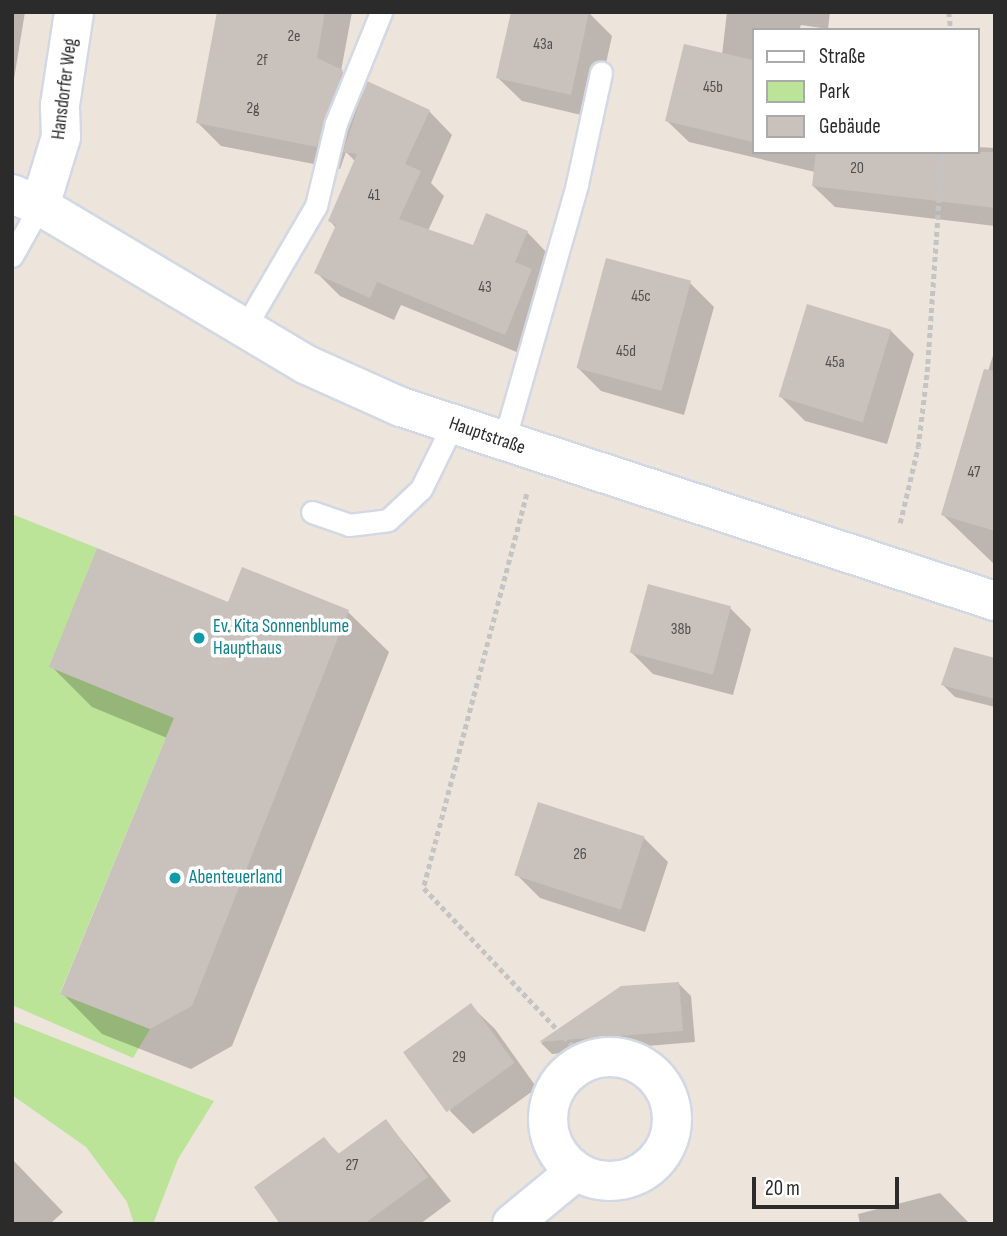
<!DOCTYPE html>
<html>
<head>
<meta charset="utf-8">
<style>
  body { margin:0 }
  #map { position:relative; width:1007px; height:1236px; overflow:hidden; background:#ede4dc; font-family:"Sofia Sans Condensed",sans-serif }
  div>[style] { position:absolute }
  .green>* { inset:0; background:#bce498 }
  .shadow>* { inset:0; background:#0003 }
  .building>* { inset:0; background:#c8c1bc; transform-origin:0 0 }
  .path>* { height:4.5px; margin-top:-2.25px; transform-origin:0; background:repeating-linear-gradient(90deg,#c4c4c4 0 5px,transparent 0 8.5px) }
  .roads { filter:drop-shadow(2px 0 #d2d8e4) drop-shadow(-2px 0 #d2d8e4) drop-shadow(0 2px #d2d8e4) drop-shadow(0 -2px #d2d8e4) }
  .lane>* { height:21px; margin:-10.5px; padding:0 10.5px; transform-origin:10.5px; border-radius:10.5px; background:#fff }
  .street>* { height:38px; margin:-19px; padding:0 19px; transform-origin:19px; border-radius:19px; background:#fff }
  .street>.ring { margin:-19px; padding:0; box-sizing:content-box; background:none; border:38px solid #fff; border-radius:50% }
  .secondary>* { height:38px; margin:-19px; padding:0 19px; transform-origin:19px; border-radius:19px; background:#fff }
  .dots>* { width:19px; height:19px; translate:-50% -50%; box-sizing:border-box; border:4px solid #fff; border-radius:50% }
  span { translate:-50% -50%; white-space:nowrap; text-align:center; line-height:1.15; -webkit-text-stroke:7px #fff; paint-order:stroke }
  .number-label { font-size:16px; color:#52504f }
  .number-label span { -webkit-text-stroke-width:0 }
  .street-label { font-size:19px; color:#2b2b2b }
  .culture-label { font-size:19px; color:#0d838f }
  .left { translate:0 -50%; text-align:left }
  .frame { position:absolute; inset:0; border:14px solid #2b2b2b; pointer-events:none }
  .legend { position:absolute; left:752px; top:28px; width:228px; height:126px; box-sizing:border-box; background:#fff; border:2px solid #aaa; margin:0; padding:9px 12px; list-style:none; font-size:21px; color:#2b2b2b }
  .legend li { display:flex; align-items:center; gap:14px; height:35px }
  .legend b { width:35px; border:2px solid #aaa }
  .scale { position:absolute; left:752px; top:1177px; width:147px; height:32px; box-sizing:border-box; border:4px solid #2b2b2b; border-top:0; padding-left:9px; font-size:21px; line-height:24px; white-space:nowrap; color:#2b2b2b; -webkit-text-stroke:5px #fff; paint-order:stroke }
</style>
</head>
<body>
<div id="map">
  <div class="green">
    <i style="clip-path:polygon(12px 514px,97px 548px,50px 667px,174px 718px,60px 993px,150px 1029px,133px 1058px,12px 1005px)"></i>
    <i style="clip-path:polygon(12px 1021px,214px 1101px,178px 1159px,153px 1224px,134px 1224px,127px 1202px,86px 1147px,12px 1095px)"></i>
  </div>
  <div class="shadow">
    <i style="clip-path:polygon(12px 12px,25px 12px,14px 79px,12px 78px)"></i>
    <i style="clip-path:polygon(219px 12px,352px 12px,341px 71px,365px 94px,429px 111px,452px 135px,431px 183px,444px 196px,428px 231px,474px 247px,527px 232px,550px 256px,529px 357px,401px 305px,394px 320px,340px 296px,316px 272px,336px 228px,330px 221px,356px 162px,346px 152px,340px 169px,221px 146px,198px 123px)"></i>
    <i style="clip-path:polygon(727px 12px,830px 12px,828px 29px,801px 25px,799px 30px,753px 30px,753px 152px,977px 152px,977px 147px,995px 148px,995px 226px,835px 207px,813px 186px,815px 172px,689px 142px,667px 121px,722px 55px)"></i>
    <i style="clip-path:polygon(589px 13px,612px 36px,594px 118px,522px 101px,498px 78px)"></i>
    <i style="clip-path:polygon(690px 283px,714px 307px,684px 415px,601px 391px,577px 367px)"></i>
    <i style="clip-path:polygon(890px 330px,914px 354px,887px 444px,805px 421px,781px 397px)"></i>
    <i style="clip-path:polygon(995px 349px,995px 565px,943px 515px)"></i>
    <i style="clip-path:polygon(229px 604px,348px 612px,389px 652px,232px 1046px,191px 1069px,102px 1034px,62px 993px,167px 738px,92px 707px,51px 666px)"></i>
    <i style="clip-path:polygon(730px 608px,751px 629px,733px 695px,653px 674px,632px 653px)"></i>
    <i style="clip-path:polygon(995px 660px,995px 707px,955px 697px,943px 685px)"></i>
    <i style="clip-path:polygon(644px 838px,668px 862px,645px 932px,540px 898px,516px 874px)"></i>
    <i style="clip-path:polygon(679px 984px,691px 996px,695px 1042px,552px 1054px,541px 1043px,622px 988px)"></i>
    <i style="clip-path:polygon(471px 1006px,495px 1029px,537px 1088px,473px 1134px,450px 1111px)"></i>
    <i style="clip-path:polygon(386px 1121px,451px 1201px,420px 1224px,283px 1224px,324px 1139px,340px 1155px)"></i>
    <i style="clip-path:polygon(12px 1159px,63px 1212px,50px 1224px,12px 1224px)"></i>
    <i style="clip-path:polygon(940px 1193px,970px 1224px,860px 1224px,858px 1214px)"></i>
  </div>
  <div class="building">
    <i style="clip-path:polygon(217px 12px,325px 12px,317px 58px,343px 70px,317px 147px,196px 123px)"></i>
    <i style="clip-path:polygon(511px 12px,589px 12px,571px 95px,496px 78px)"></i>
    <i style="clip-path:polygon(684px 44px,753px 60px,753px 142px,665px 121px)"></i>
    <i style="clip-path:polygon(367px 81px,430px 110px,405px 164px,421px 171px,399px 219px,473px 245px,486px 213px,528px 231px,515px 262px,532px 269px,505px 335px,377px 282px,370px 298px,314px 273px,336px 225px,328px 221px,357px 154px,343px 152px)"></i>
    <i style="clip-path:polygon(816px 152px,995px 152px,995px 208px,812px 186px)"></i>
    <i style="left:606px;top:258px;width:88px;height:114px;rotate:15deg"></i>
    <i style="left:807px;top:304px;width:88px;height:97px;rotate:17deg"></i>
    <i style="clip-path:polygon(984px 369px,995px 371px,995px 531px,941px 515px)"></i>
    <i style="clip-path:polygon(97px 548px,228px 602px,242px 567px,349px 610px,192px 1006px,150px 1029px,60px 994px,174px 718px,49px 667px)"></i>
    <i style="left:648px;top:584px;width:86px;height:71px;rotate:15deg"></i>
    <i style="clip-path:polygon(954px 647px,995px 658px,995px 699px,941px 685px)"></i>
    <i style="left:538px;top:802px;width:112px;height:77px;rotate:18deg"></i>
    <i style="clip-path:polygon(679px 982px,683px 1031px,539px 1042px,621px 986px)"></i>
    <i style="left:471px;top:1003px;width:74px;height:84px;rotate:54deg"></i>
    <i style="clip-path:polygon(386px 1119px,428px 1177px,364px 1224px,280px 1224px,254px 1187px,324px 1137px,338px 1154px)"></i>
  </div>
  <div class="path">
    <i style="left:949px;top:12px;width:18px;rotate:84deg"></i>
    <i style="left:527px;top:494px;width:407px;rotate:104.7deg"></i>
    <i style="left:424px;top:888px;width:238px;rotate:46.7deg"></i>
    <i style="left:900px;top:523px;width:78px;rotate:-76.7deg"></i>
    <i style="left:918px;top:447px;width:76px;rotate:-83.2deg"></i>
    <i style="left:927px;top:372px;width:221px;rotate:-86.1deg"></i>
  </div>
  <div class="roads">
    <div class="lane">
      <i style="left:12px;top:256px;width:57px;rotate:-60.8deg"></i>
      <i style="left:244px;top:329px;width:143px;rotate:-59.7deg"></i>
      <i style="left:316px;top:206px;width:85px;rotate:-76.5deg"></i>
      <i style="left:336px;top:123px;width:120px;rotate:-67.9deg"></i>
      <i style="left:504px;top:441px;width:267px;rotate:-74.1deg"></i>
      <i style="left:577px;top:184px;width:114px;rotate:-77.8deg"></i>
      <i style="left:312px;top:512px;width:39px;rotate:19deg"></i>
      <i style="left:349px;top:525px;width:39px;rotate:-7deg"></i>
      <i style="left:388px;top:520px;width:45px;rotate:-43.2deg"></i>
      <i style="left:421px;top:489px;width:72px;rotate:-63.8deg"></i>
    </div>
    <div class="street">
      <i style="left:40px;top:206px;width:72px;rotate:-73.1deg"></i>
      <i style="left:61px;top:137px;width:32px;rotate:-92deg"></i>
      <i style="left:60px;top:105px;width:94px;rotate:-81.4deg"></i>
      <i class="ring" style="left:548px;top:1057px;width:86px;height:86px"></i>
      <i style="left:512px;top:1224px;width:83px;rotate:-39.6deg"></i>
    </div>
    <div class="secondary">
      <i style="left:12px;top:194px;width:30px;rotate:23deg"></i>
      <i style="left:40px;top:206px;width:311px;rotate:30.8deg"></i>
      <i style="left:307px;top:365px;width:103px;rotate:24.1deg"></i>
      <i style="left:401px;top:407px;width:625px;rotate:18.09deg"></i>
    </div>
  </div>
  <div class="dots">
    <i style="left:199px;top:638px;background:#0f9aa8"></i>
    <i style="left:175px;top:878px;background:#0f9aa8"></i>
  </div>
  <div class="number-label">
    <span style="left:294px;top:37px">2e</span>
    <span style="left:543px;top:45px">43a</span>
    <span style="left:262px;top:61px">2f</span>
    <span style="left:713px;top:88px">45b</span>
    <span style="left:253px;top:109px">2g</span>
    <span style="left:857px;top:169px">20</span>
    <span style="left:374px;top:196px">41</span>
    <span style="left:485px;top:288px">43</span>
    <span style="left:641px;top:297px">45c</span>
    <span style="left:626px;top:352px">45d</span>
    <span style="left:835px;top:363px">45a</span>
    <span style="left:974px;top:473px">47</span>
    <span style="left:681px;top:630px">38b</span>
    <span style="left:580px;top:855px">26</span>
    <span style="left:459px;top:1058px">29</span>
    <span style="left:352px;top:1166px">27</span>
  </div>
  <div class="street-label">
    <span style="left:65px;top:89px;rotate:-83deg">Hansdorfer Weg</span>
    <span style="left:487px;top:436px;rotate:19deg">Hauptstraße</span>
  </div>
  <div class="culture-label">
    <span class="left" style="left:213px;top:638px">Ev. Kita Sonnenblume<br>Haupthaus</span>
    <span class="left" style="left:189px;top:878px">Abenteuerland</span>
  </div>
  <div class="frame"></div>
  <ul class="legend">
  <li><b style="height:9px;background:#fff"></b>Straße</li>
  <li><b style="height:19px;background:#bce498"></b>Park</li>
  <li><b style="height:19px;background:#c8c1bc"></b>Gebäude</li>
  </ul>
  <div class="scale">20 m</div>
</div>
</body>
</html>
